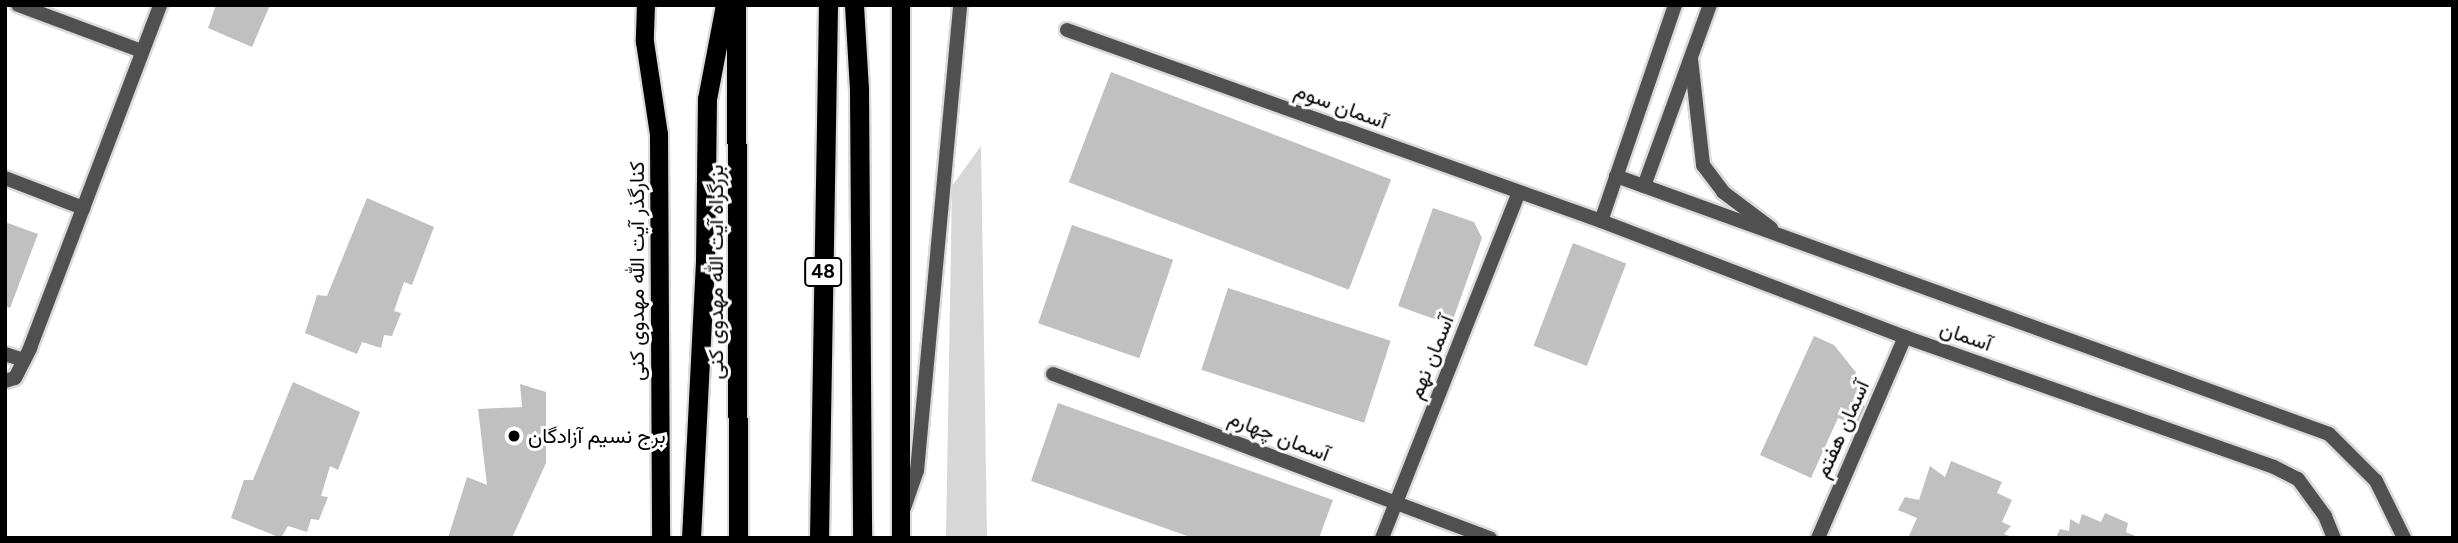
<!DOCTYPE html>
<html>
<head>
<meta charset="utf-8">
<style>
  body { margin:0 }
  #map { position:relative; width:2458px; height:543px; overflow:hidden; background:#fff; font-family:Figtree,Vazirmatn,sans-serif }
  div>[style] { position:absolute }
  .green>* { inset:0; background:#d7d7d7 }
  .building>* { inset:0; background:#c0c0c0; transform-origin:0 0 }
  .roads { filter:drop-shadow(2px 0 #dbdbdb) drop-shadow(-2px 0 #dbdbdb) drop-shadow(0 2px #dbdbdb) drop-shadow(0 -2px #dbdbdb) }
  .service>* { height:14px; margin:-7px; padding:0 7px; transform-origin:7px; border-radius:7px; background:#505050 }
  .minor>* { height:14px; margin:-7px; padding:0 7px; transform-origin:7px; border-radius:7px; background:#505050 }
  .tertiary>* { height:14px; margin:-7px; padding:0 7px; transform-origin:7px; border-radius:7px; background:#505050 }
  .primary>* { height:18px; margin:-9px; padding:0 9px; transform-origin:9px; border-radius:9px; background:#000 }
  .trunk>* { height:19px; margin:-9.5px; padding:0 9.5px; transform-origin:9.5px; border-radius:9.5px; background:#000 }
  .dots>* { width:19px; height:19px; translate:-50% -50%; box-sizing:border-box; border:4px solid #fff; border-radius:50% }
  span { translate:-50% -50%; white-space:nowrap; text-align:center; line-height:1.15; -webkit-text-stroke:6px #fff; paint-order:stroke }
  .shield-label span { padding:2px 5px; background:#fff; border:2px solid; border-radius:5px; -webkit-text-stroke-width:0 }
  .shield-label { font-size:19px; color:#000; font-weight:700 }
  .street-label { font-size:21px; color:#000 }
  .poi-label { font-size:21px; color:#000 }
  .left { translate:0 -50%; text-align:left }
  .frame { position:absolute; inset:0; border:7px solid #000; pointer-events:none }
</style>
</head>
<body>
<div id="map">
  <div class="green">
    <i style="clip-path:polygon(981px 146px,987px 538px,946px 538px,952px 186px)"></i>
  </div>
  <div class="building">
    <i style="clip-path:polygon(216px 5px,270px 5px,252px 47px,208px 28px)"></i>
    <i style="left:1111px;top:72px;width:300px;height:118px;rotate:21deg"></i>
    <i style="clip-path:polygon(367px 198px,434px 227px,412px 285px,404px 282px,394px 311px,401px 313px,392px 336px,384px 335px,381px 348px,362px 342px,357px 354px,305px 333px,317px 295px,327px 296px)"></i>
    <i style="clip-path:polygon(1433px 208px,1474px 222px,1482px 238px,1451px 325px,1398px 306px)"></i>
    <i style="clip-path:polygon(5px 222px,38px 234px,10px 308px,5px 306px)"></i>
    <i style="left:1072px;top:225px;width:107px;height:104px;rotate:19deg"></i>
    <i style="left:1573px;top:243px;width:57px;height:110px;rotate:21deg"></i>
    <i style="left:1228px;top:288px;width:171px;height:86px;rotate:18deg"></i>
    <i style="clip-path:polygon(1814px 336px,1834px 345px,1858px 375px,1866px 413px,1859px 427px,1838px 418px,1811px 478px,1760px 455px)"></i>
    <i style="clip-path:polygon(293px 382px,360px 412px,338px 470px,330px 466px,321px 496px,328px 497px,319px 520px,311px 519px,307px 532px,288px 526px,281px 538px,231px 518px,244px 480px,253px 480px)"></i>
    <i style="clip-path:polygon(520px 384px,546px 392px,546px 463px,512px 538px,448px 538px,467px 477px,487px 485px,478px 409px,522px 407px)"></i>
    <i style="clip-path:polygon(1058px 403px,1333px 500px,1319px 538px,1193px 538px,1031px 481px)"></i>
    <i style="clip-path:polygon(1951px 461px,2002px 482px,1997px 493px,2012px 500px,2002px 522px,2011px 526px,2004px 534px,2015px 538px,1908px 538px,1917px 518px,1898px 510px,1905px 497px,1919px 500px,1930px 466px,1945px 477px)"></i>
    <i style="clip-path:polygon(2105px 513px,2128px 523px,2126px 532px,2140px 538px,2056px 538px,2060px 529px,2069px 531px,2070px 519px,2079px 524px,2082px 514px,2101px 522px)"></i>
  </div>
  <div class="roads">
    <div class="service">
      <i style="left:18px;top:5px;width:132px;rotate:20.4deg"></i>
      <i style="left:5px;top:178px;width:84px;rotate:21deg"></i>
      <i style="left:5px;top:354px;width:20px;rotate:18deg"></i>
      <i style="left:5px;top:381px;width:10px;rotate:-17deg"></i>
      <i style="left:15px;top:378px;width:34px;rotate:-63deg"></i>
      <i style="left:30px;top:348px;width:367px;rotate:-69.2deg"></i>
      <i style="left:904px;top:508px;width:39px;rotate:-71deg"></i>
      <i style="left:917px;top:471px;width:468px;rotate:-84.7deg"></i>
    </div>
    <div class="minor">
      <i style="left:1067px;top:30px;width:567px;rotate:19.68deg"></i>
      <i style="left:1053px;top:374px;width:467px;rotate:20.6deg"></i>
      <i style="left:1382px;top:538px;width:372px;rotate:-68.4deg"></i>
      <i style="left:1818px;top:538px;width:219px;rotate:-66.6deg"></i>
    </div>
    <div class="tertiary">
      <i style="left:1675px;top:5px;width:228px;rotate:108.9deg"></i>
      <i style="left:1601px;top:221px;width:325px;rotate:20.9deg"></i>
      <i style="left:1905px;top:337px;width:391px;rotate:19.4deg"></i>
      <i style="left:2274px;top:467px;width:27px;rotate:27deg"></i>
      <i style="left:2298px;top:479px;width:46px;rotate:53.9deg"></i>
      <i style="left:2325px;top:516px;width:24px;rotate:68deg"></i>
      <i style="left:1691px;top:59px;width:107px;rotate:83.5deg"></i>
      <i style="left:1703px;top:165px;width:34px;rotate:53deg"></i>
      <i style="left:1723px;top:192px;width:60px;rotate:36.9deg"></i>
      <i style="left:1616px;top:176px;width:758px;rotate:19.89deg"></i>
      <i style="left:2329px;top:434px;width:66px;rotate:45deg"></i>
      <i style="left:2376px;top:481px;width:64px;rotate:63.8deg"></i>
      <i style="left:1644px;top:186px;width:193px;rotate:-70deg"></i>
    </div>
    <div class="primary">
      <i style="left:646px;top:5px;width:37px;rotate:92deg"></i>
      <i style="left:645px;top:42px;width:94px;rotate:81.4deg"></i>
      <i style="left:659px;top:135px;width:403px;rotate:89.7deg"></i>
      <i style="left:901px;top:5px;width:533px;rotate:90deg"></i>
    </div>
    <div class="trunk">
      <i style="left:736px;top:5px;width:533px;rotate:89.79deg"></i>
      <i style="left:854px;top:5px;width:84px;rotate:86.6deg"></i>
      <i style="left:859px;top:89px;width:449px;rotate:89.6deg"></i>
      <i style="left:691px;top:538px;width:277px;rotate:-87.1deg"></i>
      <i style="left:705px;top:261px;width:162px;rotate:-89.3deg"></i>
      <i style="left:707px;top:99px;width:96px;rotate:-79.2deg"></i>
      <i style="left:819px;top:538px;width:533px;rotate:-89.03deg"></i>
    </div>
  </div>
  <div class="dots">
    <i style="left:514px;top:436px;background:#000"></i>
  </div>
  <div class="shield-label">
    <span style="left:823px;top:272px">48</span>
  </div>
  <div class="street-label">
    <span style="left:1341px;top:106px;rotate:20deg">آسمان سوم</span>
    <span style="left:637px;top:271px;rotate:-90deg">کنارگذر آیت الله مهدوی کنی</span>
    <span style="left:716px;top:272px;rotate:-90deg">بزرگراه آیت الله مهدوی کنی</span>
    <span style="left:1966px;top:336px;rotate:19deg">آسمان</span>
    <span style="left:1431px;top:357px;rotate:-68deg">آسمان نهم</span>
    <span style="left:1842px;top:429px;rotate:-66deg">آسمان هفتم</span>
    <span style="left:1279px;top:436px;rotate:21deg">آسمان چهارم</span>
  </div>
  <div class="poi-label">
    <span class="left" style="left:528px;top:436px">برج نسیم آزادگان</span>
  </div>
  <div class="frame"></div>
</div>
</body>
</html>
